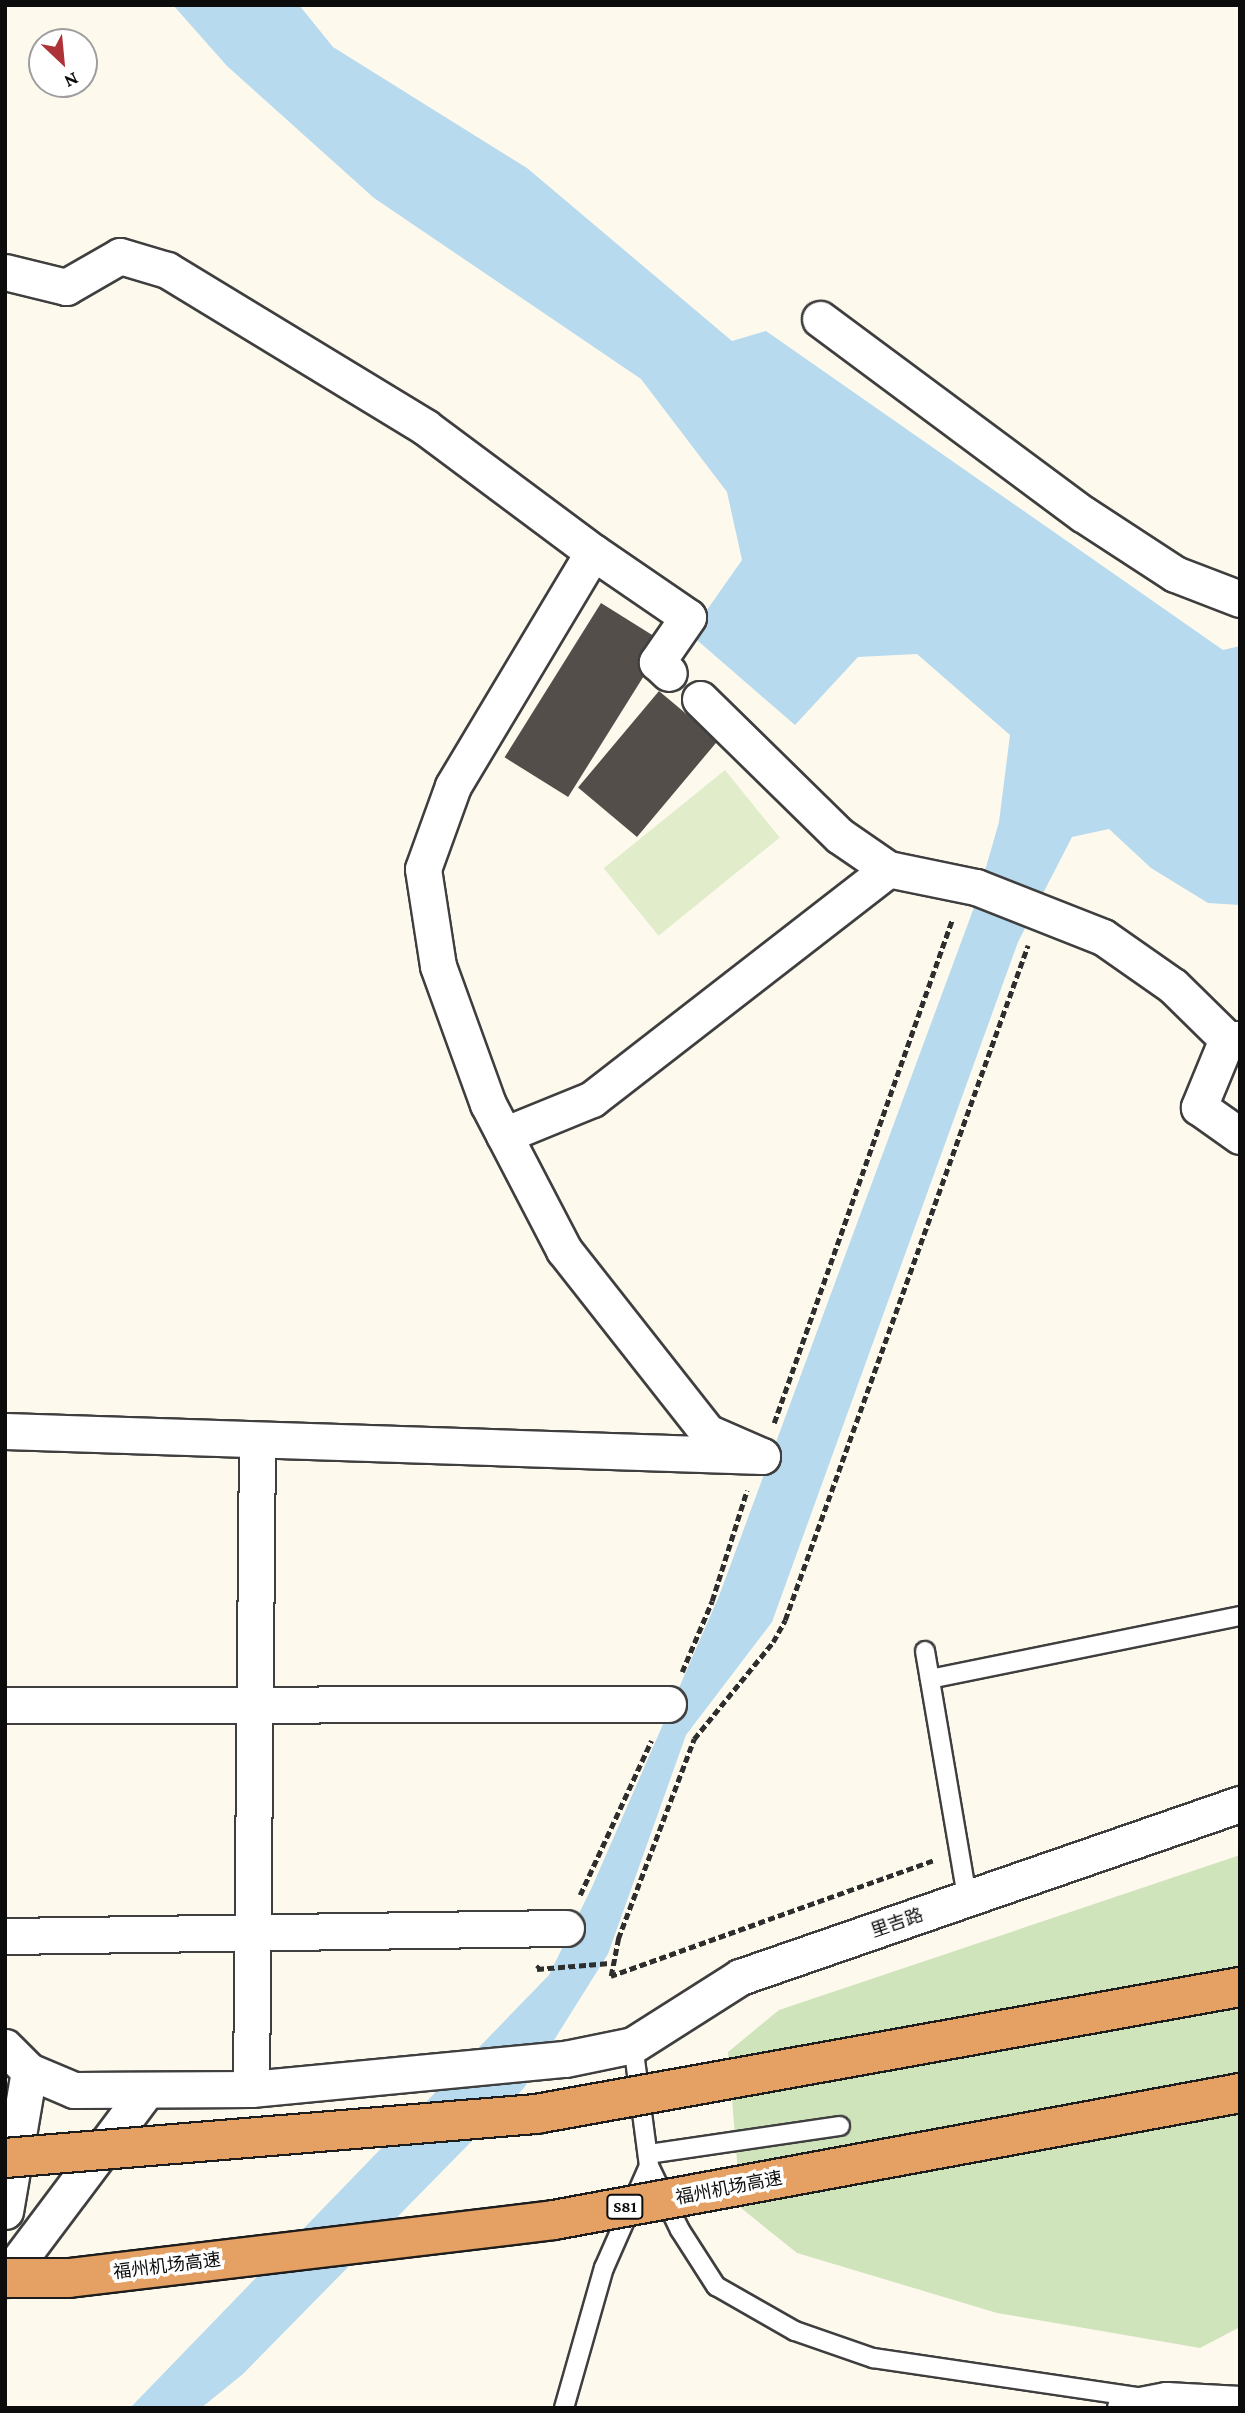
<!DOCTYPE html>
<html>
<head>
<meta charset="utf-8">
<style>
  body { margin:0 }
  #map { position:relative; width:1245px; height:2413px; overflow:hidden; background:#fdfaed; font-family:"Crimson Pro","Noto Sans SC",serif }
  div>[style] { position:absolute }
  .green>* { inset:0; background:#d0e4bb }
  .pitch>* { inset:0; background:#e1eccb; transform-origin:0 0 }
  .water>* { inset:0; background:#b7daef }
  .building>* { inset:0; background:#544e4a; transform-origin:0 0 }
  .path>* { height:4.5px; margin-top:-2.25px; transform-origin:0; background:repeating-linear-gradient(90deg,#2e2e2e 0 7px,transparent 0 10.5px) }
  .roads { filter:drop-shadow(2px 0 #3f3f3f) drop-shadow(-2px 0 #3f3f3f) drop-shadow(0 2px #3f3f3f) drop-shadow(0 -2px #3f3f3f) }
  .lane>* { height:18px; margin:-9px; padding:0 9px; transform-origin:9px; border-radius:9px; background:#fff }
  .street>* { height:35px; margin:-17.5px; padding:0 17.5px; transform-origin:17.5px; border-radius:17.5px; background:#fff }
  .bridges { filter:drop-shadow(2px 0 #1d1d1d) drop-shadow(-2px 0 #1d1d1d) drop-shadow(0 2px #1d1d1d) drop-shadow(0 -2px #1d1d1d) }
  .highway-bridge>* { height:38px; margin:-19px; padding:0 19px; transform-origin:19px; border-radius:19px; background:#e5a064 }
  span { translate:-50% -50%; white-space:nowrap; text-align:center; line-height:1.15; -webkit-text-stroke:7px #fff; paint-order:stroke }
  .shield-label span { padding:2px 5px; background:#fff; border:2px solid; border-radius:5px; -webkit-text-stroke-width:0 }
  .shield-label { font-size:16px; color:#0c0c0c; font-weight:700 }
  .street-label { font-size:18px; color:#0c0c0c }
  .frame { position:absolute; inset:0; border:7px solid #0c0c0c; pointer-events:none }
  .north { position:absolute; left:28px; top:28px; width:70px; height:70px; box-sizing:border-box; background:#fff; border:2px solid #9e9e9e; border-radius:50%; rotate:154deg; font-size:19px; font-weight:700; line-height:28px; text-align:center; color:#0c0c0c }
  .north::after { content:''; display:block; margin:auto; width:24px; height:32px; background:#ad3338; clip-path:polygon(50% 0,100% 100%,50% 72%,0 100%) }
</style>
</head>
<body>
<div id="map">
  <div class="green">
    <i style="clip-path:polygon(1240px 1855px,1240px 2327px,1200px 2348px,997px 2313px,797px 2253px,741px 2208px,728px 2052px,779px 2010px)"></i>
  </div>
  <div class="pitch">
    <i style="left:725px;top:770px;width:87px;height:156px;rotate:51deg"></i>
  </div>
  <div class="water">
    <i style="clip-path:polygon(173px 5px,299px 5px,333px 47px,527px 168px,732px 341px,766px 331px,1223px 650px,1240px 646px,1240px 905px,1208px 903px,1151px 868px,1109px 829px,1072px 837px,1018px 942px,772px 1622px,686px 1735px,608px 1954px,524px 2088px,243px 2374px,201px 2408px,130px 2408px,549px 1975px,592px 1887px,719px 1596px,976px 902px,999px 822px,1010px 735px,917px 654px,858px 657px,795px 725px,690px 634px,742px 560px,727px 492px,641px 379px,374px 198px,227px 66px)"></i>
  </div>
  <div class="building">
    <i style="left:601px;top:603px;width:75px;height:182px;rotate:32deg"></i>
    <i style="left:659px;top:691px;width:77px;height:126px;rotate:40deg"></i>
  </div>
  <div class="path">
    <i style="left:774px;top:1423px;width:534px;rotate:-70.51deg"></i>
    <i style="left:682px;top:1672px;width:77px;rotate:-67.1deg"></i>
    <i style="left:712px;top:1601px;width:116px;rotate:-72.5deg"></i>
    <i style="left:933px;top:1861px;width:342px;rotate:160.3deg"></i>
    <i style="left:611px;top:1976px;width:38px;rotate:-79deg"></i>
    <i style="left:618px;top:1939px;width:214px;rotate:-69.2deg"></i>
    <i style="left:694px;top:1739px;width:125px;rotate:-50.8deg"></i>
    <i style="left:773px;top:1642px;width:25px;rotate:-61deg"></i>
    <i style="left:785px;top:1620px;width:717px;rotate:-70.2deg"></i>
    <i style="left:580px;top:1895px;width:170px;rotate:-65.2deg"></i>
    <i style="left:540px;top:1966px;width:4px;rotate:135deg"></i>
    <i style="left:537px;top:1969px;width:73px;rotate:-4.7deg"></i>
  </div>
  <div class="roads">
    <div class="lane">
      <i style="left:925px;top:1651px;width:251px;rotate:80.3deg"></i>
      <i style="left:930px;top:1679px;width:316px;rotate:-11.5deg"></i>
      <i style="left:648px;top:2154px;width:194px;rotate:-8.3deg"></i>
      <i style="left:649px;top:2166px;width:71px;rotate:64.2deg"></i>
      <i style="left:680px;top:2230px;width:67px;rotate:57.3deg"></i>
      <i style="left:716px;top:2286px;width:91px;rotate:29.7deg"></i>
      <i style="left:795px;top:2331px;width:83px;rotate:19.1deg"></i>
      <i style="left:873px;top:2358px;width:268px;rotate:8.4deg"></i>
      <i style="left:564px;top:2408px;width:146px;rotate:-74.1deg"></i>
      <i style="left:604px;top:2268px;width:111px;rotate:-66.2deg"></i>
      <i style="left:649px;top:2166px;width:122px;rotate:-97.5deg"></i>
    </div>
    <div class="street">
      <i style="left:5px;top:272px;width:63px;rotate:13.8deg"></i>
      <i style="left:66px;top:287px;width:62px;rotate:-29.9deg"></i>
      <i style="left:120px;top:256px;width:49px;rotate:16.6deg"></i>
      <i style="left:167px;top:270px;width:302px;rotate:31.3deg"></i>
      <i style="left:425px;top:427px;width:209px;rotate:36.7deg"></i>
      <i style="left:593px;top:552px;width:273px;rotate:120.9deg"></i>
      <i style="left:453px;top:786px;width:88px;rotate:109.9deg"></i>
      <i style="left:423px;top:869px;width:98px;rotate:81.2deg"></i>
      <i style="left:438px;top:966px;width:147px;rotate:70.1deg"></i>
      <i style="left:488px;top:1104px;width:165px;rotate:62.5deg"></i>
      <i style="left:564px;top:1250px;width:231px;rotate:51.8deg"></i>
      <i style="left:707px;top:1432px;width:60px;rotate:23.6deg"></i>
      <i style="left:762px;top:1456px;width:757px;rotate:-178.11deg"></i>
      <i style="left:820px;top:319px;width:327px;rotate:36.6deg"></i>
      <i style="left:1083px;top:514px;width:110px;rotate:33.1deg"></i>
      <i style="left:1175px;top:574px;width:70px;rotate:21deg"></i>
      <i style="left:593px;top:552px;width:115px;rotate:34.4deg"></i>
      <i style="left:688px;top:617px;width:55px;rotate:124.6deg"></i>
      <i style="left:657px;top:662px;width:16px;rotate:43deg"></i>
      <i style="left:700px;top:699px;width:196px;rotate:44.4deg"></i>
      <i style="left:840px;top:836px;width:58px;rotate:34.5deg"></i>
      <i style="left:888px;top:869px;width:90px;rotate:11.6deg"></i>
      <i style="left:976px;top:887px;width:136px;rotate:21.5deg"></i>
      <i style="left:1103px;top:937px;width:85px;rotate:35deg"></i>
      <i style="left:1173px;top:986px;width:76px;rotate:44.5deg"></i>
      <i style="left:1227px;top:1039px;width:13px"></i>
      <i style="left:1227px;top:1039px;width:74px;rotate:112.4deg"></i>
      <i style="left:1199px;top:1107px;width:50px;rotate:35.3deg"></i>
      <i style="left:504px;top:1135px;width:95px;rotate:-22.2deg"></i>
      <i style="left:592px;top:1099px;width:375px;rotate:-37.8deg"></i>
      <i style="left:5px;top:1705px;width:663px;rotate:-0.09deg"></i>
      <i style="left:5px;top:1936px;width:561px;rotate:-0.82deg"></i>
      <i style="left:5px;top:2047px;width:34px;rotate:45deg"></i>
      <i style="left:29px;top:2071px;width:142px;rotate:99.7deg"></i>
      <i style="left:29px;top:2071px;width:49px;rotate:22.9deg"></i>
      <i style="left:74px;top:2090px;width:177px;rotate:-0.3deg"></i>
      <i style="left:251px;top:2089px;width:315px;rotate:-5.5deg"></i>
      <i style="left:565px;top:2059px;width:69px;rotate:-11.6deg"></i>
      <i style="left:633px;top:2045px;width:127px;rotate:-32.4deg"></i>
      <i style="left:740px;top:1977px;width:529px;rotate:-19.09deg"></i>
      <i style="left:251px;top:2089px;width:649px;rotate:-89.47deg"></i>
      <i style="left:5px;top:2279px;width:235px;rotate:-53.1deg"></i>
      <i style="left:1125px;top:2408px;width:42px;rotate:-11deg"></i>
      <i style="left:1166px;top:2400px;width:74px;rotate:3.1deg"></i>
    </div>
  </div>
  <div class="bridges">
    <div class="highway-bridge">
      <i style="left:5px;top:2158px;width:533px;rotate:-4.74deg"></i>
      <i style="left:536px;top:2114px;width:715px;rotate:-10.23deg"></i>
      <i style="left:5px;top:2278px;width:64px"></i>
      <i style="left:69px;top:2278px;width:488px;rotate:-6.8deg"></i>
      <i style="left:554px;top:2220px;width:698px;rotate:-10.49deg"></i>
    </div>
  </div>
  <div class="shield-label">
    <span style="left:625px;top:2207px">S81</span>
  </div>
  <div class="street-label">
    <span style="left:897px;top:1923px;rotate:-19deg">里吉路</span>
    <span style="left:729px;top:2188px;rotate:-11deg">福州机场高速</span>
    <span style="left:167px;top:2266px;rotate:-7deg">福州机场高速</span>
  </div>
  <div class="frame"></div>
  <div class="north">N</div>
</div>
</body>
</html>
